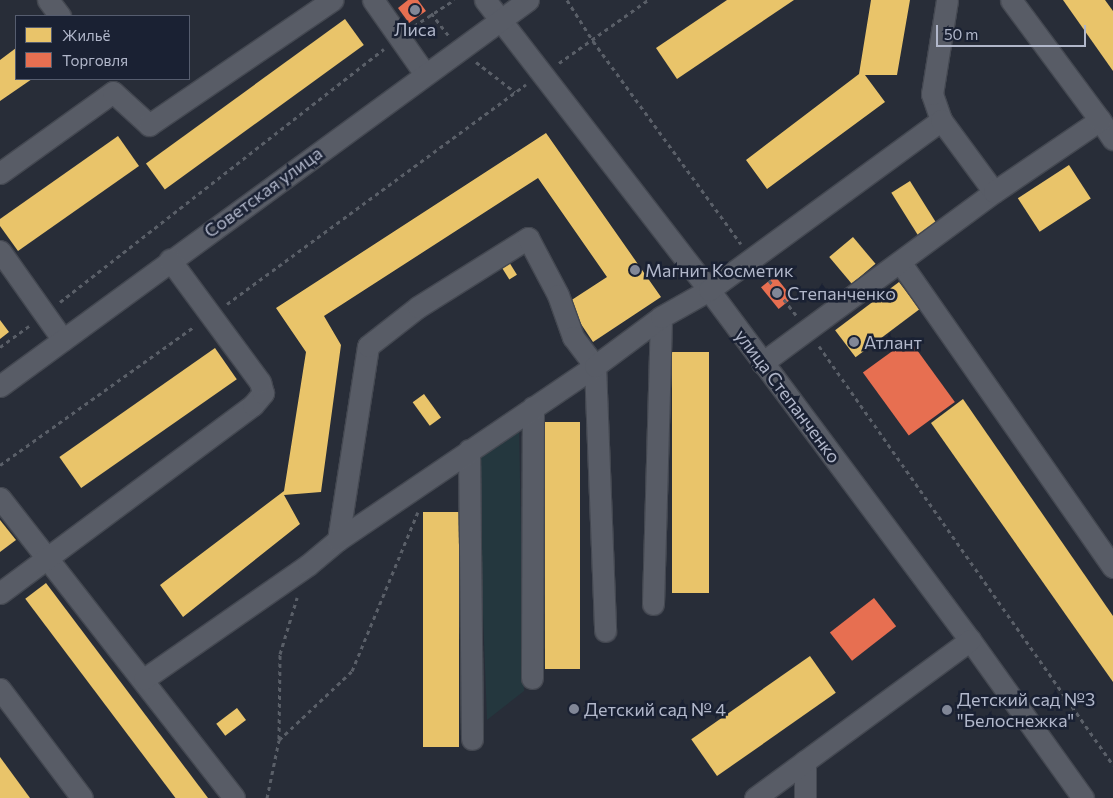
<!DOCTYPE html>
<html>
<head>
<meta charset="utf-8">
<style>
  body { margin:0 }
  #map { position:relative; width:1113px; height:798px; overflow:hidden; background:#282d38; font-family:Commissioner,sans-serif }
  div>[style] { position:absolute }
  .green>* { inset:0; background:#24373e }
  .homes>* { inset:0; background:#e9c46a; transform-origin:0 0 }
  .shops>* { inset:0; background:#e76f51; transform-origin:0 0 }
  .path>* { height:3px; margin-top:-1.5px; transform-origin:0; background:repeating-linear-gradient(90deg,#5a5f68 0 4px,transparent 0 8px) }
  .roads { filter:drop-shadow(1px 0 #444851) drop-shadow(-1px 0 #444851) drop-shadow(0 1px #444851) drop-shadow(0 -1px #444851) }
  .minor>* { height:21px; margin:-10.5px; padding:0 10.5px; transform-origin:10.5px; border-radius:10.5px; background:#585c66 }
  .dots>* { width:14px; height:14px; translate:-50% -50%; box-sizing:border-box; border:2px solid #1a2133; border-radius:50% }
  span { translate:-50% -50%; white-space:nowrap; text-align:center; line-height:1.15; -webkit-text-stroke:5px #1a2133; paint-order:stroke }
  .poi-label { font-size:18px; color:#b1b7ca }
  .left { translate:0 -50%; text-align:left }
  .street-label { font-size:18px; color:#b1b7ca }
  .legend { position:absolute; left:15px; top:15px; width:175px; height:65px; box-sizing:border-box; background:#1a2133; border:1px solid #565d6f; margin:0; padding:6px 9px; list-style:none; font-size:15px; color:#b1b7ca }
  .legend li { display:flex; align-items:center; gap:10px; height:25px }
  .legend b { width:25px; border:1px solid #565d6f }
  .scale { position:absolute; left:936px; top:25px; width:150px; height:22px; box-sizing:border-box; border:2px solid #b1b7ca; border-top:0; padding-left:6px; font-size:15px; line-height:18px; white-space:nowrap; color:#b1b7ca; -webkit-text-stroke:4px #1a2133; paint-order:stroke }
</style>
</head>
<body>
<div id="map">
  <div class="green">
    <i style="clip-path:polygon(519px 427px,524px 691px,487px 720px,477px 456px)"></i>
  </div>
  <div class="homes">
    <i style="clip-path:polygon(727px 0,794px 0,677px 79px,656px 48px)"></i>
    <i style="clip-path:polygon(871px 0,910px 0,897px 75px,865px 75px,885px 102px,767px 189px,746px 160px,859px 74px)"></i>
    <i style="clip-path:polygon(1063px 0,1105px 0,1113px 11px,1113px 71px)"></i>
    <i style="left:345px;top:19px;width:32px;height:246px;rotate:54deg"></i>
    <i style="clip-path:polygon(16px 48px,16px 79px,32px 79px,0 101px,0 60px)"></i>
    <i style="clip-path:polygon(546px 133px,661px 297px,593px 342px,567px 303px,607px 277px,538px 178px,324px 316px,341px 345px,321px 492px,284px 495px,300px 524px,183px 617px,160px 585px,284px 491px,306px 352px,276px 308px)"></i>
    <i style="clip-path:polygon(118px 136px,139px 166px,18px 251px,0 226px,0 219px)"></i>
    <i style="left:1069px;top:165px;width:40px;height:61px;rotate:57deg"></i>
    <i style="left:910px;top:181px;width:52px;height:22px;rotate:58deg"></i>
    <i style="left:853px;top:237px;width:35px;height:31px;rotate:50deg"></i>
    <i style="left:509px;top:262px;width:15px;height:9px;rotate:58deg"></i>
    <i style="left:899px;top:282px;width:34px;height:80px;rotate:53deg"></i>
    <i style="clip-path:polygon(0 320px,9px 332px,0 339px)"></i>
    <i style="left:215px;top:348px;width:38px;height:190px;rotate:55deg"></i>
    <i style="left:672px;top:352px;width:37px;height:241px"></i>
    <i style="left:424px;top:394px;width:29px;height:14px;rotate:54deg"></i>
    <i style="clip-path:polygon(963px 399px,1113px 616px,1113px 682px,931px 423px)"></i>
    <i style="left:545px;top:422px;width:35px;height:247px"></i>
    <i style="left:423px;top:512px;width:36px;height:235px"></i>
    <i style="clip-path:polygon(0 520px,16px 540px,0 552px)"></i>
    <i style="left:46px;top:583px;width:270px;height:26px;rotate:53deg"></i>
    <i style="left:810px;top:656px;width:45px;height:145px;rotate:55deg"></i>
    <i style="left:237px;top:708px;width:15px;height:26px;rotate:53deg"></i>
    <i style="clip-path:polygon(0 757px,30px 798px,0 798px)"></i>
  </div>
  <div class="shops">
    <i style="clip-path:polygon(408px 0,418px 0,426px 11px,409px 23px,398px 8px)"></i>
    <i style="left:775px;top:276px;width:28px;height:18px;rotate:51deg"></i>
    <i style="left:909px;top:339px;width:78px;height:57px;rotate:54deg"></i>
    <i style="left:874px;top:598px;width:36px;height:56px;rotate:52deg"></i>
  </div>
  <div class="path">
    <i style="left:567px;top:0;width:49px;rotate:57.6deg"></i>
    <i style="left:593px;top:41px;width:251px;rotate:53.9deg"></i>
    <i style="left:431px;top:13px;width:28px;rotate:52deg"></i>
    <i style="left:414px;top:26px;width:48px;rotate:-33deg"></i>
    <i style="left:476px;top:62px;width:49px;rotate:37.6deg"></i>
    <i style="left:559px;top:63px;width:109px;rotate:-35.3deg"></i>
    <i style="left:764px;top:274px;width:52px;rotate:52deg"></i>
    <i style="left:60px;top:302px;width:411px;rotate:-38deg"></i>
    <i style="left:227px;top:304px;width:371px;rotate:-36.3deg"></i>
    <i style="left:819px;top:346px;width:512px;rotate:54.94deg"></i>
    <i style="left:0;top:347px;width:36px;rotate:-36deg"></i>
    <i style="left:0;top:465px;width:239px;rotate:-35.5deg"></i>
    <i style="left:279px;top:739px;width:85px;rotate:-89.3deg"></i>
    <i style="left:280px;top:654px;width:59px;rotate:-73.1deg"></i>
    <i style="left:267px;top:798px;width:59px;rotate:-78.3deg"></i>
    <i style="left:279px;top:740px;width:100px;rotate:-43.4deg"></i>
    <i style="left:352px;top:671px;width:172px;rotate:-67.5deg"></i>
  </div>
  <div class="roads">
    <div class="minor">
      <i style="left:48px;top:0;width:20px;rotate:53deg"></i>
      <i style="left:373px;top:0;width:90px;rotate:54.9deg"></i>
      <i style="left:485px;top:0;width:366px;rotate:52.3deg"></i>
      <i style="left:709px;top:290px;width:437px;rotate:53.3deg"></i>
      <i style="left:970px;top:640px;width:194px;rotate:54.4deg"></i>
      <i style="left:941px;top:120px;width:28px;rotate:-109deg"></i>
      <i style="left:932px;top:94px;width:95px;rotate:-80.9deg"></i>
      <i style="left:1100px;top:120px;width:23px;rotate:56deg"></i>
      <i style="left:0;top:173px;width:139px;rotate:-35.6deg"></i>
      <i style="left:113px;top:92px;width:49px;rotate:42.5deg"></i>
      <i style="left:149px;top:125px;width:222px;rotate:-34.3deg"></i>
      <i style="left:0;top:251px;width:109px;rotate:54.7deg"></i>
      <i style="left:900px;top:262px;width:372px;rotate:55.1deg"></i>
      <i style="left:762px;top:363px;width:288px;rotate:-36.4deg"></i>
      <i style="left:0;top:386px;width:654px;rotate:-36.17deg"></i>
      <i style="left:469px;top:450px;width:289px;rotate:89.4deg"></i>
      <i style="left:0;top:498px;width:380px;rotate:52deg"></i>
      <i style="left:338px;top:540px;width:196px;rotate:-81.2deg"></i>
      <i style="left:368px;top:346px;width:63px;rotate:-38deg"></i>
      <i style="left:418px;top:307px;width:130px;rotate:-32.1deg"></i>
      <i style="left:528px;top:238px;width:64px;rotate:62.2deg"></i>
      <i style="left:558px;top:295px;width:45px;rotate:70.3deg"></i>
      <i style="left:573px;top:337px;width:36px;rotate:53deg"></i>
      <i style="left:595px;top:366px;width:265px;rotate:87.8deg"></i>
      <i style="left:0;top:593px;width:315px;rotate:-36.6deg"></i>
      <i style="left:253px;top:405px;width:16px;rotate:-50deg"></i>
      <i style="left:263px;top:393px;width:11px;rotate:-105deg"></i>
      <i style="left:260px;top:382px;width:152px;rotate:-126.4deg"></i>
      <i style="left:653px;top:604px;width:287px;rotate:-88.4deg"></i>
      <i style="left:532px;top:678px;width:271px;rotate:-89.8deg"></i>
      <i style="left:144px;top:679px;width:200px;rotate:-34.8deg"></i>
      <i style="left:308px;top:565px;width:39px;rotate:-40deg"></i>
      <i style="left:338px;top:540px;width:310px;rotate:-34.1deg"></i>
      <i style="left:595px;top:366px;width:82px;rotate:-36.6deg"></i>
      <i style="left:661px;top:317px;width:55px;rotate:-29.4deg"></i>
      <i style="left:709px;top:290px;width:288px;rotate:-36.2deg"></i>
      <i style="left:941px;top:120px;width:89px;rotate:53.6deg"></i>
      <i style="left:994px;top:192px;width:128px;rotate:-34.2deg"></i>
      <i style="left:1100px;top:120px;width:149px;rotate:-126.6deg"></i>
      <i style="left:0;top:689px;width:136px;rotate:53deg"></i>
      <i style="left:805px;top:761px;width:37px;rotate:90deg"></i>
      <i style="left:755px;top:798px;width:267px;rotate:-36.3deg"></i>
    </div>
  </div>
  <div class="dots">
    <i style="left:415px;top:10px;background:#818797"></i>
    <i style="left:635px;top:270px;background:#818797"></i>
    <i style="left:777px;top:293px;background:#818797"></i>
    <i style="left:854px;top:342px;background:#818797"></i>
    <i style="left:574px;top:709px;background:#818797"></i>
    <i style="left:947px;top:710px;background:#818797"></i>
  </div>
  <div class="poi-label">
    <span style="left:415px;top:29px">Лиса</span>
    <span class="left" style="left:645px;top:270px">Магнит Косметик</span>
    <span class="left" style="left:787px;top:293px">Степанченко</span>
    <span class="left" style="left:864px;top:342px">Атлант</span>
    <span class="left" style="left:957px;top:710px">Детский сад №3<br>"Белоснежка"</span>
    <span class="left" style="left:584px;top:709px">Детский сад № 4</span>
  </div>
  <div class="street-label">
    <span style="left:263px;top:192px;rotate:-36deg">Советская улица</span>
    <span style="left:788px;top:396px;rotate:53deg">улица Степанченко</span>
  </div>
  <ul class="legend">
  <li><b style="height:14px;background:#e9c46a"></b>Жильё</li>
  <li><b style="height:14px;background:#e76f51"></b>Торговля</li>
  </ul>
  <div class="scale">50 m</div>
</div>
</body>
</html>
